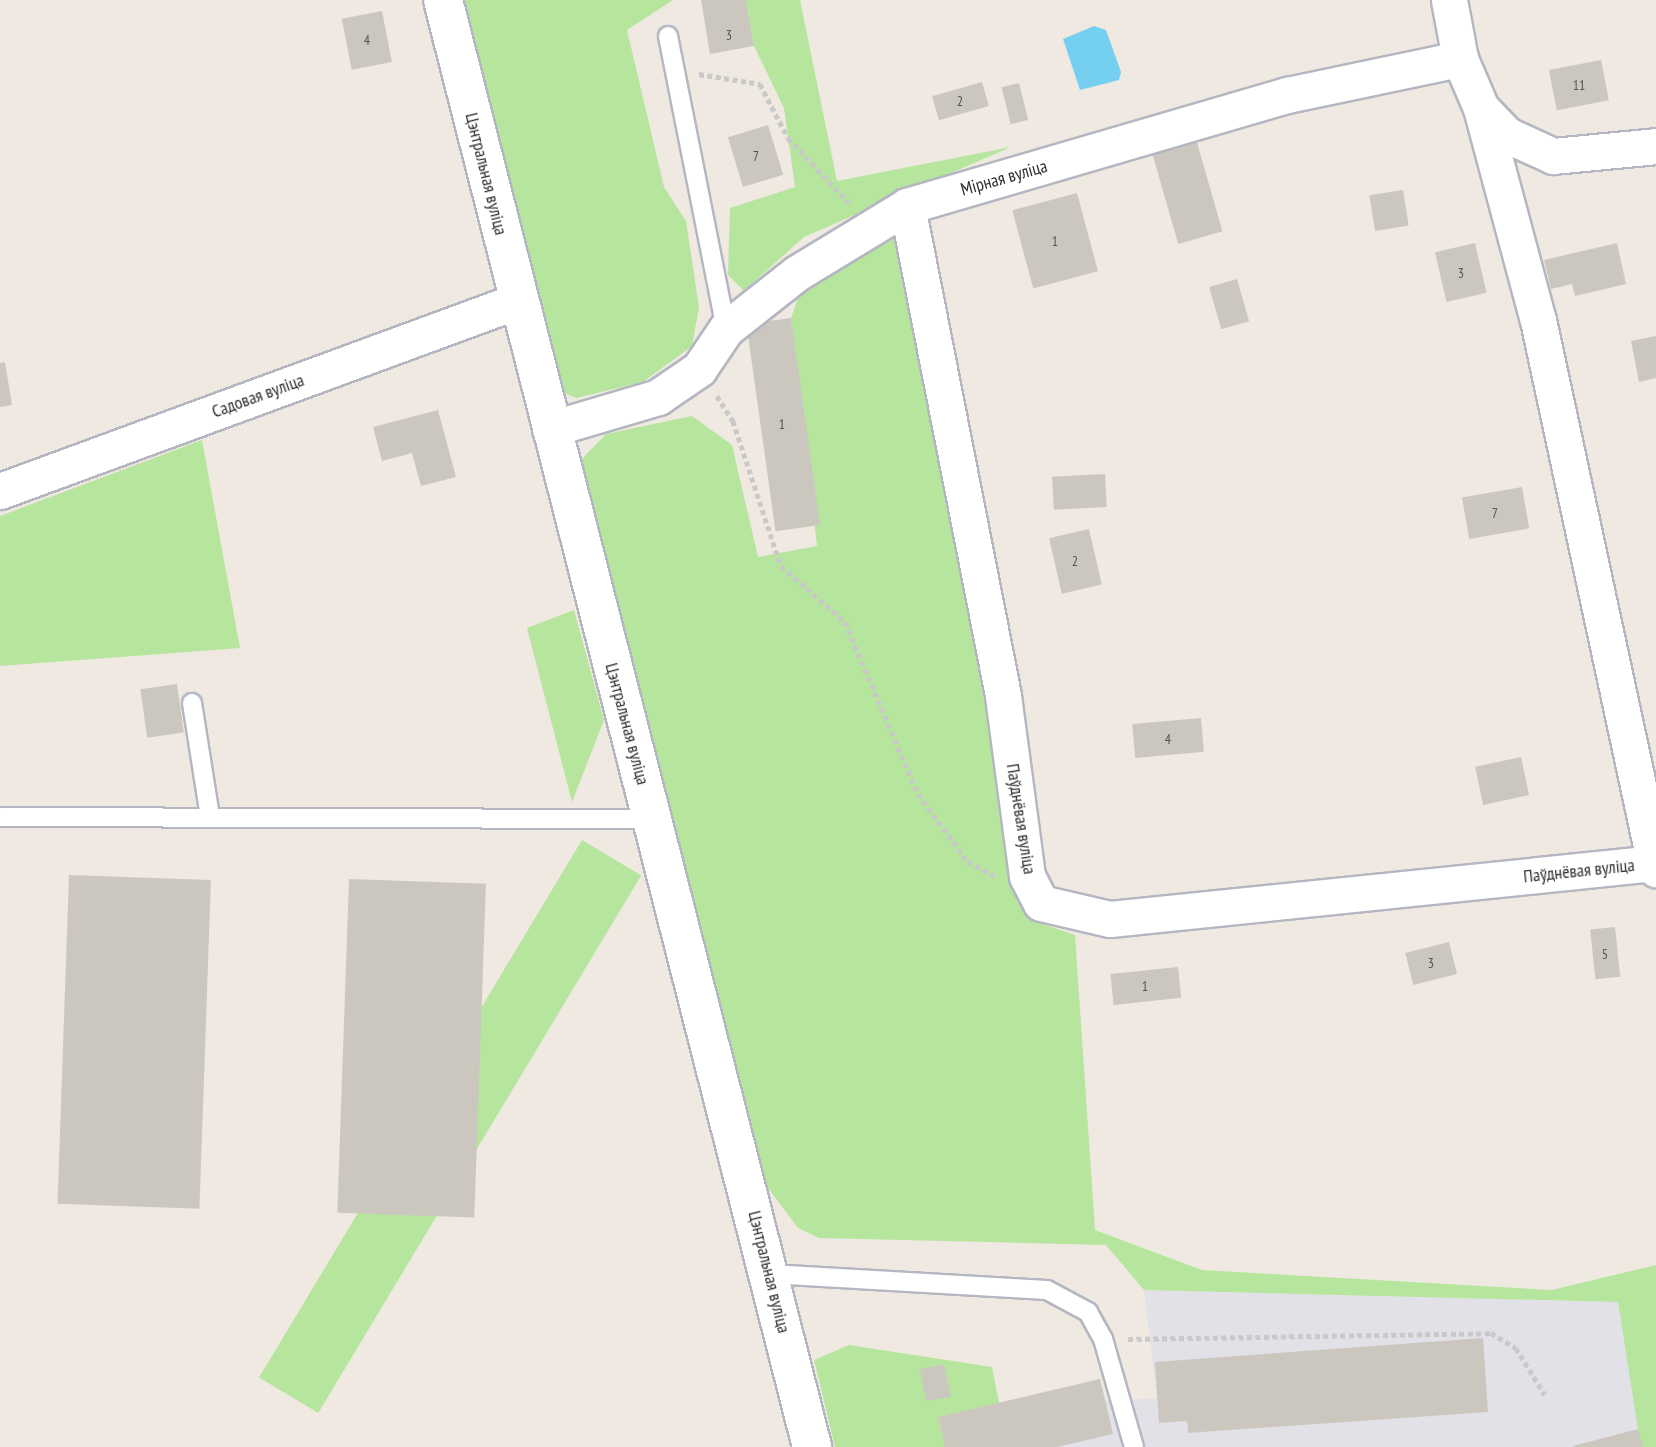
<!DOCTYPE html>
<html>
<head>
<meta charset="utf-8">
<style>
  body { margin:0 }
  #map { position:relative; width:1656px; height:1447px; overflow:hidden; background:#efe9e1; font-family:"PT Sans Narrow",sans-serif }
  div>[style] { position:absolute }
  .industrial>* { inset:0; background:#e3e1e8 }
  .green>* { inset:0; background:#b6e59e; transform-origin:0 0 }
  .water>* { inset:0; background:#75cff0 }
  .building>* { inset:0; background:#cbc7bf; transform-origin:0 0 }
  .path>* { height:4.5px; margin-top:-2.25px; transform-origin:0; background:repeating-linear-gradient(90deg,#c9c9c9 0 5px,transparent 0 8.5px) }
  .roads { filter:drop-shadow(2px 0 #b4b7c1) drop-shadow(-2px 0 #b4b7c1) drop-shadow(0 2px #b4b7c1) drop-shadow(0 -2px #b4b7c1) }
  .service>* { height:18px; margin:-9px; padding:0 9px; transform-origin:9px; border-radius:9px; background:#fff }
  .minor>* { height:35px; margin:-17.5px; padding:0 17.5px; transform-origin:17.5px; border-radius:17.5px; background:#fff }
  .tertiary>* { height:38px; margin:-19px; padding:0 19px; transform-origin:19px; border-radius:19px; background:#fff }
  span { translate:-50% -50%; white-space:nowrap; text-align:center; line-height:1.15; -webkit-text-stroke:5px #fff; paint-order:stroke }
  .number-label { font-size:14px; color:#555452 }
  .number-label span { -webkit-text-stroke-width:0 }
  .street-label { font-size:18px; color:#2e2e2e }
</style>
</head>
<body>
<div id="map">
  <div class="industrial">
    <i style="clip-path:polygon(1144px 1290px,1618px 1302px,1643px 1447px,946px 1447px,938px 1417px,1100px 1379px,1106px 1401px,1157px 1398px)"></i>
  </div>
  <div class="green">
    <i style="clip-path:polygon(463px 0,673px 0,627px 30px,664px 187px,686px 221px,699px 307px,692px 346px,643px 382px,576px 398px,555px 389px)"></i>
    <i style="clip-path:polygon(746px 0,800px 0,837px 181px,1011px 147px,804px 237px,744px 291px,728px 275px,730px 208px,795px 187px,784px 108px,754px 46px)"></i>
    <i style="clip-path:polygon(894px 239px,906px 256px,991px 695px,1012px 889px,1034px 921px,1075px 935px,1095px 1230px,1202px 1270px,1552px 1290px,1656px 1265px,1656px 1447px,1642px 1447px,1638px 1429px,1618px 1302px,1144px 1290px,1106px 1245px,819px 1238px,798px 1228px,768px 1188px,581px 491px,582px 459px,606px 434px,692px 416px,732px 445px,758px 557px,817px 546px,791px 318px,801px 289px)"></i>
    <i style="clip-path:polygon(202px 440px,240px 648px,0 666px,0 516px)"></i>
    <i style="clip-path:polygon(574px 610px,604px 720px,572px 802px,527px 628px)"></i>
    <i style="left:582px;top:840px;width:69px;height:627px;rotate:31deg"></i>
    <i style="clip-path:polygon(849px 1345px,992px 1367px,999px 1403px,938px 1417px,946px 1447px,835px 1447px,814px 1360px)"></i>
  </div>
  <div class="water">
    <i style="clip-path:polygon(1094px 26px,1106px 30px,1121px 72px,1119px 80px,1080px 90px,1063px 39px)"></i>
  </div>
  <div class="building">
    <i style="clip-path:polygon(701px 0,746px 0,754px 46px,710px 54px)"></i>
    <i style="left:382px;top:11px;width:52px;height:41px;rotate:79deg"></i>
    <i style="left:1601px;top:60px;width:41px;height:53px;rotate:79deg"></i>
    <i style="left:982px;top:82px;width:25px;height:52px;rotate:74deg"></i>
    <i style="left:1019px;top:83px;width:38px;height:18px;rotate:76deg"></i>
    <i style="left:768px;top:125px;width:52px;height:42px;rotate:73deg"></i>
    <i style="left:1196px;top:139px;width:96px;height:46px;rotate:74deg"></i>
    <i style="left:1403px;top:190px;width:36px;height:34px;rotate:81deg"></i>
    <i style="left:1077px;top:193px;width:81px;height:67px;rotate:75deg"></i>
    <i style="left:1475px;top:243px;width:51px;height:41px;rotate:77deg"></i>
    <i style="clip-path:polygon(1617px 243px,1626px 284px,1575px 296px,1572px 284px,1551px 289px,1544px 260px)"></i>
    <i style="left:1237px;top:279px;width:44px;height:29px;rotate:74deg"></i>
    <i style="left:791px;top:318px;width:209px;height:45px;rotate:82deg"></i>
    <i style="clip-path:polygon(1656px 336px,1656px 378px,1639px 382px,1631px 341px)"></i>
    <i style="clip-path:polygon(5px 362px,12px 405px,0 407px,0 363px)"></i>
    <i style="clip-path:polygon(438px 410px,456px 477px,421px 486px,412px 453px,382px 461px,373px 427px)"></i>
    <i style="left:1105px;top:474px;width:33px;height:53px;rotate:87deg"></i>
    <i style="left:1522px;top:487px;width:42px;height:61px;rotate:80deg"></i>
    <i style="left:1089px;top:529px;width:57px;height:41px;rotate:77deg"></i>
    <i style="left:177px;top:684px;width:49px;height:37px;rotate:82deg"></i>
    <i style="left:1201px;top:718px;width:34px;height:69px;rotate:85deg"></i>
    <i style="left:1521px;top:757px;width:39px;height:47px;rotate:78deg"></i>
    <i style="left:69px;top:875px;width:142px;height:329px;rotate:2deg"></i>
    <i style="left:349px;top:879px;width:137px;height:334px;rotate:2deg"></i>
    <i style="left:1615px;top:927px;width:50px;height:25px;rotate:84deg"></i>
    <i style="left:1449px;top:942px;width:33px;height:45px;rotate:76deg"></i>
    <i style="left:1178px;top:967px;width:31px;height:68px;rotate:84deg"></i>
    <i style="clip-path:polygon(1483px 1338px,1488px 1412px,1188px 1433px,1187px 1421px,1159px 1423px,1155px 1362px)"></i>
    <i style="left:944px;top:1364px;width:33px;height:25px;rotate:78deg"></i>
    <i style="clip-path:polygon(1100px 1379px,1113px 1434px,1057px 1447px,945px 1447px,938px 1417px)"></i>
    <i style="clip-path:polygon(1638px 1429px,1643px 1447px,1573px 1447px,1573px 1446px)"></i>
  </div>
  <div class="path">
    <i style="left:699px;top:74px;width:62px;rotate:9.3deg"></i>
    <i style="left:760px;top:84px;width:61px;rotate:62.6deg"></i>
    <i style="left:788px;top:138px;width:89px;rotate:46.8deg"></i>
    <i style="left:717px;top:396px;width:30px;rotate:57deg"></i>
    <i style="left:733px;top:421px;width:153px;rotate:71.7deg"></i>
    <i style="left:781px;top:566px;width:85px;rotate:41.2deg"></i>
    <i style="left:845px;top:622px;width:187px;rotate:67deg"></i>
    <i style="left:918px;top:794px;width:84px;rotate:53.7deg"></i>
    <i style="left:968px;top:862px;width:30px;rotate:28deg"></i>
    <i style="left:1128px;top:1339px;width:363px;rotate:-0.9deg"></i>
    <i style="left:1491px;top:1333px;width:29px;rotate:31deg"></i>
    <i style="left:1516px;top:1348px;width:55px;rotate:58.3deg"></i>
  </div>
  <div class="roads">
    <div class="service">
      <i style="left:668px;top:36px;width:299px;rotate:78.8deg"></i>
      <i style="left:192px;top:703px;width:115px;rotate:81deg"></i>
      <i style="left:0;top:817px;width:652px;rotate:0.18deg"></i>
      <i style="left:770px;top:1274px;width:277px;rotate:3.3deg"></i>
      <i style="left:1047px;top:1290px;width:47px;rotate:28.2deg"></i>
      <i style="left:1088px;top:1312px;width:31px;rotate:61deg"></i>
      <i style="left:1103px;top:1339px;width:112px;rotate:74deg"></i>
    </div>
    <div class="minor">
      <i style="left:1449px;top:0;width:60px;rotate:79.4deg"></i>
      <i style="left:1460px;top:59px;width:53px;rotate:66.8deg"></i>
      <i style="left:1481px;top:108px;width:220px;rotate:75deg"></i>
      <i style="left:1538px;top:320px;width:562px;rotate:77.87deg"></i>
      <i style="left:1481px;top:108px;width:37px;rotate:46deg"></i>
      <i style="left:1507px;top:135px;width:51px;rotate:24.5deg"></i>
      <i style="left:1553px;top:156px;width:103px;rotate:-5.5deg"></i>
      <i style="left:907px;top:206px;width:499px;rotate:78.9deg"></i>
      <i style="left:1003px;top:696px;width:182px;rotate:82.4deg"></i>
      <i style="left:1027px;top:876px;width:30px;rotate:63deg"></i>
      <i style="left:1041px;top:903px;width:71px;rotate:13.1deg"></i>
      <i style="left:1110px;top:919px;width:549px;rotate:-5.86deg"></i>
      <i style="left:550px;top:429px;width:113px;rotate:-16.5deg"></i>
      <i style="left:658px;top:397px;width:50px;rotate:-34.3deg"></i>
      <i style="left:699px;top:369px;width:48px;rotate:-56deg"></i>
      <i style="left:726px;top:329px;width:90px;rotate:-38.3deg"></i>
      <i style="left:797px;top:273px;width:129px;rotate:-31.3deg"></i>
      <i style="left:907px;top:206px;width:396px;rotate:-16.3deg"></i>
      <i style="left:1287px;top:95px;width:177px;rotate:-11.8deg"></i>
      <i style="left:0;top:491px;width:551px;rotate:-20.18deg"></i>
    </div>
    <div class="tertiary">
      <i style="left:443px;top:0;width:1493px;rotate:75.69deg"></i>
    </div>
  </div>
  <div class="number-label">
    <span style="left:729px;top:35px">3</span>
    <span style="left:367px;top:40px">4</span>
    <span style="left:1579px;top:85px">11</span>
    <span style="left:960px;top:101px">2</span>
    <span style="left:756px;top:156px">7</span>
    <span style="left:1055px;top:241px">1</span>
    <span style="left:1461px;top:273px">3</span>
    <span style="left:782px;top:424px">1</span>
    <span style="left:1495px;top:513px">7</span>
    <span style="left:1075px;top:561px">2</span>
    <span style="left:1168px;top:739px">4</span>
    <span style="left:1605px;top:954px">5</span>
    <span style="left:1431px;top:963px">3</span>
    <span style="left:1145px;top:986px">1</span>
  </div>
  <div class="street-label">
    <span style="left:486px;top:174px;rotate:76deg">Цэнтральная вуліца</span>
    <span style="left:1004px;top:178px;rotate:-16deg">Мірная вуліца</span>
    <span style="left:258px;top:396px;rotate:-20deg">Садовая вуліца</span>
    <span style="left:627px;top:724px;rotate:75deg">Цэнтральная вуліца</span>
    <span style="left:1021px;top:819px;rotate:81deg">Паўднёвая вуліца</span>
    <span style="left:1579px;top:871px;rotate:-6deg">Паўднёвая вуліца</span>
    <span style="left:769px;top:1272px;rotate:76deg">Цэнтральная вуліца</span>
  </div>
</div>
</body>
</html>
